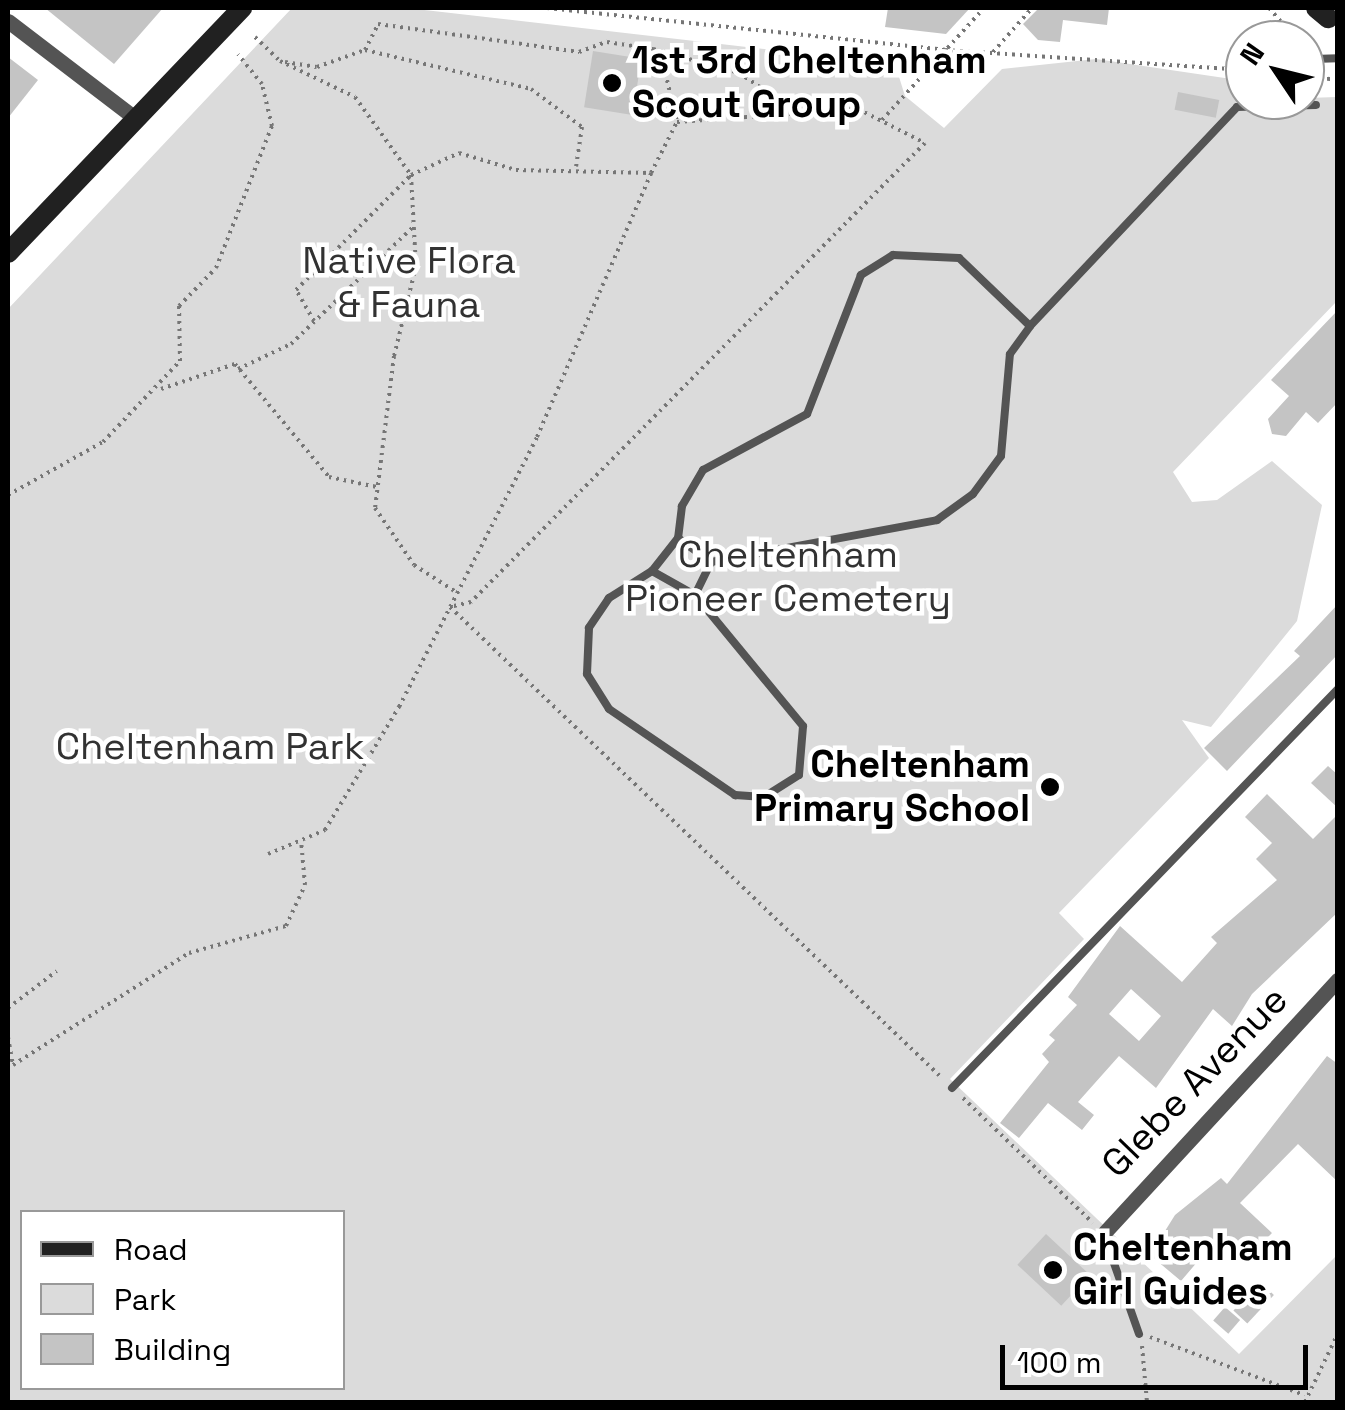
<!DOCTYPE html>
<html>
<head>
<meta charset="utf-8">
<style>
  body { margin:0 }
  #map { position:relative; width:1345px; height:1410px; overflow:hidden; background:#fff; font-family:"Space Grotesk",sans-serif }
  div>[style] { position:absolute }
  .green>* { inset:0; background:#dbdbdb }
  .building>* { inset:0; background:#c4c4c4; transform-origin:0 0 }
  .path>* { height:4px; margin-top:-2px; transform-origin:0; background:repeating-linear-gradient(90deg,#767676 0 2.5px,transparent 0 7.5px) }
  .lane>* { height:8px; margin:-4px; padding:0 4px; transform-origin:4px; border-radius:4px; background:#545454 }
  .street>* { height:15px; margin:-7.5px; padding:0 7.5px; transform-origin:7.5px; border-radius:7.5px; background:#545454 }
  .secondary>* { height:20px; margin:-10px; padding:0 10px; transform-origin:10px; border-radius:10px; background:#212121 }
  .path-bridge>* { height:4px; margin-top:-2px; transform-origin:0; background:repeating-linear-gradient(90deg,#767676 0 2.5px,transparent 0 7.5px) }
  .secondary-bridge>* { height:20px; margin:-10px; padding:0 10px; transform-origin:10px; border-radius:10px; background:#212121 }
  .dots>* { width:28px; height:28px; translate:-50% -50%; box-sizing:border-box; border:5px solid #fff; border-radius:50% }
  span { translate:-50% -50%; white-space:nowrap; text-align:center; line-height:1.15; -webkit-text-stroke:9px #fff; paint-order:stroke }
  .poi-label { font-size:38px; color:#000; font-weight:700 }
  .left { translate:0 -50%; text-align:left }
  .right { translate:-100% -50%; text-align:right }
  .park-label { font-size:38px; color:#323232 }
  .street-label { font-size:38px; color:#000 }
  .frame { position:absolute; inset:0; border:10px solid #000; pointer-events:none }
  .legend { position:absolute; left:20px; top:1210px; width:325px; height:180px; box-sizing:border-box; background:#fff; border:2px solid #999; margin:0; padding:12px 18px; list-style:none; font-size:30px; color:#000 }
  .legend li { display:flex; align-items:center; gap:20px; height:50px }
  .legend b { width:50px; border:2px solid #999 }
  .north { position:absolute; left:1225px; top:20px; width:100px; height:100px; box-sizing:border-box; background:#fff; border:2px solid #999; border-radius:50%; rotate:305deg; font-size:28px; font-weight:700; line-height:40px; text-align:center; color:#000 }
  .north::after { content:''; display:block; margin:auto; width:35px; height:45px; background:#000; clip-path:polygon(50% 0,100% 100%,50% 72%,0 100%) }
  .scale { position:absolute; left:1000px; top:1345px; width:308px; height:45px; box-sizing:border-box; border:5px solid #000; border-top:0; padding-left:12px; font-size:30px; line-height:35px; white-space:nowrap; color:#000; -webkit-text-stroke:8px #fff; paint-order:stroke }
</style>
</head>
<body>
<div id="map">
  <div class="green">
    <i style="clip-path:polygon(evenodd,292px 8px,407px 8px,895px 64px,905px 96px,944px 128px,1002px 69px,1096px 59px,1245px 81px,1245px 100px,1337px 97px,1337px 301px,1173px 472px,1192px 502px,1217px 500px,1272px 461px,1322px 505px,1297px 621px,1211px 727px,1182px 720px,1209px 758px,1059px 913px,1084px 939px,950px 1079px,1239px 1354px,1337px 1255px,1337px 1402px,8px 1402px,8px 309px,292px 8px,22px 1212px,342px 1212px,342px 1388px,22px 1388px,22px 1212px)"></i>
  </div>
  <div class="building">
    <i style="clip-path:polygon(45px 8px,163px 8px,114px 64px)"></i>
    <i style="clip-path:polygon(888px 8px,970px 8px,946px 34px,885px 27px)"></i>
    <i style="clip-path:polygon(1039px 8px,1109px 8px,1107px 25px,1063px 20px,1060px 42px,1038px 40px,1023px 24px)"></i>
    <i style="left:593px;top:51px;width:49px;height:57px;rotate:9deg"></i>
    <i style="clip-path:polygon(8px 57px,38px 80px,8px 118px)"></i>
    <i style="left:1178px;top:92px;width:42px;height:18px;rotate:11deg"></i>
    <i style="clip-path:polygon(1338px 310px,1338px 402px,1318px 423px,1306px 412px,1286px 436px,1272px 434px,1268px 419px,1289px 396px,1271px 380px)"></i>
    <i style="clip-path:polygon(1338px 604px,1338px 654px,1227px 771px,1204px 748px,1300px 656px,1294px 651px)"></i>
    <i style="clip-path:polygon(1328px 766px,1338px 775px,1338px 808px,1311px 783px)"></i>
    <i style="clip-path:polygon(evenodd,1267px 794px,1313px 839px,1338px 814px,1338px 912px,1252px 994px,1232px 1026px,1213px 1009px,1156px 1088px,1119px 1056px,1078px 1102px,1094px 1115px,1082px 1130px,1048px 1103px,1019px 1138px,1000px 1123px,1049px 1062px,1042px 1054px,1055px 1040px,1049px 1035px,1077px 1005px,1068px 997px,1120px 926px,1182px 982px,1217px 943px,1211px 937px,1277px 880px,1256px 859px,1272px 843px,1245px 817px,1267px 794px,1131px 989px,1161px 1016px,1139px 1041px,1109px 1014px,1131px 989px)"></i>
    <i style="clip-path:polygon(1327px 1056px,1338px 1064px,1338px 1182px,1298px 1144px,1240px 1203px,1272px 1233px,1258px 1247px,1247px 1237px,1225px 1261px,1210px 1247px,1181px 1281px,1150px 1255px,1175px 1215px,1221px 1178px,1227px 1184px)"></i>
    <i style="left:1046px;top:1234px;width:60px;height:42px;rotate:43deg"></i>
    <i style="left:1260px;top:1282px;width:19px;height:39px;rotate:43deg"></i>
    <i style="left:1225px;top:1307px;width:20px;height:18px;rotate:41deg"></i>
  </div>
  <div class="path">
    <i style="left:547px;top:8px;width:400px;rotate:6deg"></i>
    <i style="left:945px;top:50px;width:301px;rotate:3.8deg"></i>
    <i style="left:1269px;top:8px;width:43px;rotate:48.8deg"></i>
    <i style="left:938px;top:9px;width:1px;rotate:-90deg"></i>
    <i style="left:255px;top:37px;width:35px;rotate:44deg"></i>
    <i style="left:280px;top:61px;width:83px;rotate:25.6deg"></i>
    <i style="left:355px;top:97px;width:96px;rotate:54.3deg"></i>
    <i style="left:411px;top:175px;width:53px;rotate:-24.6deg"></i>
    <i style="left:459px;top:153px;width:59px;rotate:16.6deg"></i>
    <i style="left:516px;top:170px;width:135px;rotate:1.3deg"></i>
    <i style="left:651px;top:173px;width:57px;rotate:-63deg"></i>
    <i style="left:677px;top:122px;width:181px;rotate:-4.1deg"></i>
    <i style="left:858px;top:109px;width:75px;rotate:26.9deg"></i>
    <i style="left:925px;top:143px;width:646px;rotate:134.69deg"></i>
    <i style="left:471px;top:602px;width:22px;rotate:167deg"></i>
    <i style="left:365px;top:50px;width:29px;rotate:-63deg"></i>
    <i style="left:378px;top:24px;width:203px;rotate:7.9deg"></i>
    <i style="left:579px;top:52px;width:30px;rotate:-20deg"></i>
    <i style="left:607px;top:42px;width:47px;rotate:8.7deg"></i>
    <i style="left:653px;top:49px;width:89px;rotate:15.6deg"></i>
    <i style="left:739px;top:73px;width:72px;rotate:33.7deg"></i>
    <i style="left:660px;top:51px;width:73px;rotate:76.5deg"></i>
    <i style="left:993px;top:52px;width:59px;rotate:-48.4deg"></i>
    <i style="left:285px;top:62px;width:32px;rotate:9deg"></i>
    <i style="left:317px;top:67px;width:51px;rotate:-19.5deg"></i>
    <i style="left:365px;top:50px;width:171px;rotate:13.2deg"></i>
    <i style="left:531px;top:89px;width:64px;rotate:36.7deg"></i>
    <i style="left:582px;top:127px;width:40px;rotate:98.5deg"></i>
    <i style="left:1305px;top:76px;width:33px;rotate:7deg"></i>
    <i style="left:882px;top:120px;width:151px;rotate:-47.7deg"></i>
    <i style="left:411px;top:175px;width:91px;rotate:86.9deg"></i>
    <i style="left:416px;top:266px;width:93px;rotate:103.7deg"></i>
    <i style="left:394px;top:356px;width:153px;rotate:97.1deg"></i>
    <i style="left:375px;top:508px;width:69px;rotate:55.6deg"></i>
    <i style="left:414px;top:565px;width:50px;rotate:32.7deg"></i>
    <i style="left:314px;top:321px;width:36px;rotate:-120deg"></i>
    <i style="left:296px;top:290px;width:163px;rotate:-45deg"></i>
    <i style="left:238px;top:369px;width:59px;rotate:-25.3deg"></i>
    <i style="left:291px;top:344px;width:170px;rotate:-43.8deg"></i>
    <i style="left:161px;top:389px;width:78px;rotate:-18.7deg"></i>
    <i style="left:235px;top:364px;width:147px;rotate:50.2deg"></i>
    <i style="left:329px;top:477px;width:49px;rotate:11.8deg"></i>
    <i style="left:8px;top:495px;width:109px;rotate:-29.2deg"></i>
    <i style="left:103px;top:442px;width:112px;rotate:-46.5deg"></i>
    <i style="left:180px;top:361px;width:55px;rotate:-91deg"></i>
    <i style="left:179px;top:306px;width:53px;rotate:-45.8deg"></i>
    <i style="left:216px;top:268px;width:153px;rotate:-68.5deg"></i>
    <i style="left:272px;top:126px;width:43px;rotate:-103.4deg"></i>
    <i style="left:262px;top:84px;width:38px;rotate:-129deg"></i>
    <i style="left:450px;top:607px;width:680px;rotate:43.75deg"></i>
    <i style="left:268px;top:854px;width:62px;rotate:-22.8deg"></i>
    <i style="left:325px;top:830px;width:144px;rotate:-59deg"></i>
    <i style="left:399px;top:707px;width:303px;rotate:-62.9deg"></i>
    <i style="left:537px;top:437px;width:288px;rotate:-66.6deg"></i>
    <i style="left:8px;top:1008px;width:61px;rotate:-37.1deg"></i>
    <i style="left:8px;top:1037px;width:28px;rotate:80deg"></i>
    <i style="left:13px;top:1065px;width:209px;rotate:-32.5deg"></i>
    <i style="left:189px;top:953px;width:101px;rotate:-15.6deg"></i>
    <i style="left:286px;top:926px;width:45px;rotate:-65.1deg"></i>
    <i style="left:305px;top:885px;width:45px;rotate:-95.1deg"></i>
    <i style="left:963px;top:1098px;width:180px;rotate:43.9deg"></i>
    <i style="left:1150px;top:1337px;width:165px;rotate:20.6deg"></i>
    <i style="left:1142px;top:1346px;width:56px;rotate:84.9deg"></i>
    <i style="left:1305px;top:1402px;width:76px;rotate:-64.4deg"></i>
  </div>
  <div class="lane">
    <i style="left:1313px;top:59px;width:25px;rotate:-2deg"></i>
    <i style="left:1030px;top:326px;width:98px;rotate:-136.2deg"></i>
    <i style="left:959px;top:258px;width:66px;rotate:-177.4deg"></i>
    <i style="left:893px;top:255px;width:38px;rotate:148deg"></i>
    <i style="left:861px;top:275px;width:149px;rotate:111.2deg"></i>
    <i style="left:807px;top:414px;width:118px;rotate:151.7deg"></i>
    <i style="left:703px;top:470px;width:42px;rotate:120.3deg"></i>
    <i style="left:682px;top:506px;width:32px;rotate:97deg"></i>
    <i style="left:678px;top:538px;width:42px;rotate:128.2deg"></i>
    <i style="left:652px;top:571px;width:51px;rotate:147.9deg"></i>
    <i style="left:609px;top:598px;width:36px;rotate:124deg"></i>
    <i style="left:589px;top:628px;width:46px;rotate:92.5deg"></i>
    <i style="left:587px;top:674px;width:41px;rotate:57.8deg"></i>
    <i style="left:609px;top:709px;width:153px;rotate:34.3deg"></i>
    <i style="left:735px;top:795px;width:29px;rotate:4deg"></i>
    <i style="left:764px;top:797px;width:41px;rotate:-32.2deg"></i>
    <i style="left:799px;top:775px;width:49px;rotate:-85.3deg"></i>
    <i style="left:803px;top:726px;width:170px;rotate:-129.5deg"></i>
    <i style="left:695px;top:595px;width:37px;rotate:-64deg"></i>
    <i style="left:711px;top:562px;width:230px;rotate:-10.5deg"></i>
    <i style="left:937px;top:520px;width:44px;rotate:-35.8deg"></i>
    <i style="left:973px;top:494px;width:47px;rotate:-53.6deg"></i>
    <i style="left:1001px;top:456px;width:102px;rotate:-85deg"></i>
    <i style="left:1010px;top:354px;width:34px;rotate:-54deg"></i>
    <i style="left:1030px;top:326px;width:301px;rotate:-46.6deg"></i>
    <i style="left:1237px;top:107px;width:79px;rotate:-1.5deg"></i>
    <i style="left:678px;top:538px;width:41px;rotate:36deg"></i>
    <i style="left:652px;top:571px;width:49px;rotate:29.2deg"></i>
    <i style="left:952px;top:1088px;width:555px;rotate:-45.95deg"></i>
    <i style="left:1104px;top:1235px;width:105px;rotate:70.5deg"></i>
  </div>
  <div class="street">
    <i style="left:8px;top:21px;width:161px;rotate:37.4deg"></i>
    <i style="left:1104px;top:1233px;width:345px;rotate:-47.3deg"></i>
  </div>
  <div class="secondary">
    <i style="left:8px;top:253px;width:339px;rotate:-46.3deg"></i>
  </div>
  <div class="path-bridge">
    <i style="left:1305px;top:50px;width:12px;rotate:48deg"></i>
  </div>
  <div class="secondary-bridge">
    <i style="left:1316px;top:8px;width:16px;rotate:40deg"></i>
  </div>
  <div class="dots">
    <i style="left:612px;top:83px;background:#000"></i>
    <i style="left:1050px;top:787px;background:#000"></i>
    <i style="left:1053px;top:1270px;background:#000"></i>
  </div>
  <div class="poi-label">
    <span class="left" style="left:632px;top:83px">1st 3rd Cheltenham<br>Scout Group</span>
    <span class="right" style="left:1030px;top:787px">Cheltenham<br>Primary School</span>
    <span class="left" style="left:1073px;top:1270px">Cheltenham<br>Girl Guides</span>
  </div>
  <div class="park-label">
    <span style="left:409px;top:283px">Native Flora<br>&amp; Fauna</span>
    <span style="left:788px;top:577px">Cheltenham<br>Pioneer Cemetery</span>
    <span style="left:210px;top:747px">Cheltenham Park</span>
  </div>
  <div class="street-label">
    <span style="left:1195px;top:1082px;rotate:-46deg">Glebe Avenue</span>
  </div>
  <div class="frame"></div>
  <ul class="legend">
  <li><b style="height:12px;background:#212121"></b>Road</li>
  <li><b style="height:28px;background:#dbdbdb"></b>Park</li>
  <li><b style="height:28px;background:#c4c4c4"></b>Building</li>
  </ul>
  <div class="north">N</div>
  <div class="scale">100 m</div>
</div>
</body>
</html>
